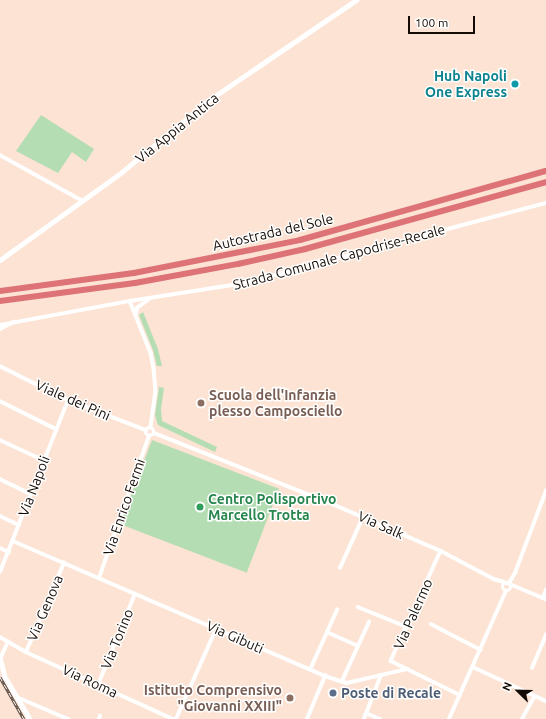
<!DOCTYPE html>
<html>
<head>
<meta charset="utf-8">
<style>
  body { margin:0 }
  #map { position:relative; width:546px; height:719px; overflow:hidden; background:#fce3d3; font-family:Ubuntu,sans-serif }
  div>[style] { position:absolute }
  .green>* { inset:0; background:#b5ddb3; transform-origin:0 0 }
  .minor>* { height:3.5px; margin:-1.75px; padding:0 1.75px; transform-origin:1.75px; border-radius:1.75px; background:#fff }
  .minor>.ring { margin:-1.75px; padding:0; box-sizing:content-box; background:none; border:3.5px solid #fff; border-radius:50% }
  .tertiary>* { height:4.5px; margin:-2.25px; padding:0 2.25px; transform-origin:2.25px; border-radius:2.25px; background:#fff }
  .motorway>* { height:6px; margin:-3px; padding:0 3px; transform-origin:3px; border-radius:3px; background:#dd7277 }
  .rail>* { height:3px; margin-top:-1.5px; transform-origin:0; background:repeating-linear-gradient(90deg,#fff 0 4.5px,#574940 0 9px); box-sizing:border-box; border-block:1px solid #574940 }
  .dots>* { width:11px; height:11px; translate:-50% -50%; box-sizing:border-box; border:2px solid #fff; border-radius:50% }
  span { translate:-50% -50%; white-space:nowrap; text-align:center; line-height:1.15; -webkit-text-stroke:3px #fff; paint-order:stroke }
  .culture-label { font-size:14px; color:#0d838f; font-weight:700 }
  .right { translate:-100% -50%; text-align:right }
  .street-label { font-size:14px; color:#150b05 }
  .education-label { font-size:14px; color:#785e54; font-weight:700 }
  .left { translate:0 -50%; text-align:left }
  .leisure-label { font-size:14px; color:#27864d; font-weight:700 }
  .service-label { font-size:14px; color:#4e5e75; font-weight:700 }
  .north { position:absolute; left:498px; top:671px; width:40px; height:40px; -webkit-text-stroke:3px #fff; paint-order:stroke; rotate:293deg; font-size:11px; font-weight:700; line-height:16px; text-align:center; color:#150b05 }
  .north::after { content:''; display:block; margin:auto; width:14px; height:18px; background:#150b05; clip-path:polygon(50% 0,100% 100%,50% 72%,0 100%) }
  .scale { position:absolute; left:408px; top:16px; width:67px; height:18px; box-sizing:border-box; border:2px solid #150b05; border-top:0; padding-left:5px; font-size:12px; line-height:14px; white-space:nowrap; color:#150b05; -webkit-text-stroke:3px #fff; paint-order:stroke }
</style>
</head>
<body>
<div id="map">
  <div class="green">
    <i style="clip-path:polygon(41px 115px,94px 149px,86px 162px,72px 152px,58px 173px,16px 151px)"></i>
    <i style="clip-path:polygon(143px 312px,158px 349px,162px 366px,157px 366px,153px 350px,139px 315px)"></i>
    <i style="clip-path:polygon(159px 387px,164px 388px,161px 409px,162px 421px,217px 447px,215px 452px,158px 425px,155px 415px)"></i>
    <i style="left:152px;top:440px;width:136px;height:90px;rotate:21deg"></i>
  </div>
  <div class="minor">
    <i style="left:0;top:155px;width:95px;rotate:29deg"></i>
    <i style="left:130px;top:301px;width:116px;rotate:-8.9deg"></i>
    <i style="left:245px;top:283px;width:311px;rotate:-14.9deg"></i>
    <i style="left:136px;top:314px;width:6px;rotate:-81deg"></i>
    <i style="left:137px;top:308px;width:14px;rotate:-36deg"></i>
    <i style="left:0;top:325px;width:132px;rotate:-10.5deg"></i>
    <i style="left:130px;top:301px;width:56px;rotate:68deg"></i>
    <i style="left:151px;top:353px;width:16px;rotate:79deg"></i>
    <i style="left:154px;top:369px;width:22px;rotate:85deg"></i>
    <i style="left:156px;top:391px;width:37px;rotate:98deg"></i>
    <i style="left:0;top:329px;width:16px;rotate:-27deg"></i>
    <i style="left:0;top:366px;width:76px;rotate:26.6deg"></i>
    <i style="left:68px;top:400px;width:84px;rotate:21deg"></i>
    <i style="left:0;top:401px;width:63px;rotate:26.6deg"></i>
    <i class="ring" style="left:146px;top:428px;width:4.5px;height:4.5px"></i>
    <i style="left:154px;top:433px;width:195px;rotate:21.7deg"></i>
    <i style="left:335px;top:505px;width:116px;rotate:23.5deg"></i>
    <i style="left:441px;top:551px;width:60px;rotate:27.8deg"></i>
    <i style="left:494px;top:579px;width:14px;rotate:17deg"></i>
    <i style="left:0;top:440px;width:47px;rotate:24.9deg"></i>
    <i style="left:0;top:479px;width:34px;rotate:26deg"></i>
    <i style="left:0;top:516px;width:21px;rotate:25deg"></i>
    <i style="left:13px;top:541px;width:340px;rotate:23.4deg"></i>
    <i style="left:325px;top:676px;width:23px;rotate:18deg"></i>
    <i style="left:347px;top:683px;width:62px;rotate:-13.1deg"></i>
    <i style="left:0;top:548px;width:10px;rotate:24deg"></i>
    <i style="left:441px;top:551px;width:121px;rotate:114.4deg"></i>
    <i style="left:391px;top:661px;width:77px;rotate:26.2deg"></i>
    <i style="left:340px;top:568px;width:56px;rotate:-65.7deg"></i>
    <i style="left:0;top:572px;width:185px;rotate:-68.4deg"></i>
    <i style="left:99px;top:578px;width:151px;rotate:-70.6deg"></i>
    <i class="ring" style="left:502.5px;top:582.5px;width:5.5px;height:5.5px"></i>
    <i style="left:509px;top:583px;width:12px;rotate:-59deg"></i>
    <i style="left:515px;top:573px;width:88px;rotate:-69.3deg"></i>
    <i style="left:510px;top:584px;width:39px;rotate:23deg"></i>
    <i style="left:543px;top:598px;width:9px;rotate:-69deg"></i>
    <i style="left:358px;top:607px;width:53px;rotate:22.2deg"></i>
    <i style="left:431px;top:624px;width:56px;rotate:27.5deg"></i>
    <i style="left:327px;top:632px;width:34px;rotate:24deg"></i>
    <i style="left:0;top:637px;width:30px;rotate:30deg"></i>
    <i style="left:26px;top:652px;width:162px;rotate:24.5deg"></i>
    <i style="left:26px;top:652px;width:97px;rotate:-66.9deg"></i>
    <i style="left:0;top:659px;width:19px;rotate:-65deg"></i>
    <i style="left:473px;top:667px;width:81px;rotate:25deg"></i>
    <i style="left:532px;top:668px;width:36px;rotate:-67deg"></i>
    <i style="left:310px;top:670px;width:66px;rotate:-65.8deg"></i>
    <i style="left:342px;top:681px;width:65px;rotate:-65.4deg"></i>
    <i style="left:98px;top:685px;width:98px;rotate:-67.9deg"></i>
    <i style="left:17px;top:697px;width:56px;rotate:23.3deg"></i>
    <i style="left:366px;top:713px;width:15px;rotate:23deg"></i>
    <i style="left:99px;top:719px;width:3px;rotate:-72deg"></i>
    <i style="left:176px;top:719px;width:98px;rotate:-66deg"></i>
    <i style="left:307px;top:719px;width:47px;rotate:-67.3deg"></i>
    <i style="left:364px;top:719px;width:47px;rotate:-68.9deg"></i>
    <i style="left:449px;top:719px;width:140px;rotate:-66deg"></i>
    <i style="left:522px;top:719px;width:26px;rotate:-61deg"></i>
  </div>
  <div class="tertiary">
    <i style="left:0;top:260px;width:150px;rotate:-35.8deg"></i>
    <i style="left:122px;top:172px;width:113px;rotate:-39.6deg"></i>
    <i style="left:209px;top:100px;width:178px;rotate:-34.2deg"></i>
    <i style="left:0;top:657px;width:21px;rotate:76deg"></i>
    <i style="left:5px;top:677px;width:49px;rotate:59.2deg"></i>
  </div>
  <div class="motorway">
    <i style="left:0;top:291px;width:135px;rotate:-7.7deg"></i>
    <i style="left:134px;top:273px;width:169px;rotate:-11.2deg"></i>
    <i style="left:300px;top:240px;width:255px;rotate:-15.7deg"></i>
    <i style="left:0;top:301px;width:136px;rotate:-7.6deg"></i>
    <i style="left:135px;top:283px;width:105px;rotate:-10.5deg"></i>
    <i style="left:238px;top:264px;width:69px;rotate:-12.6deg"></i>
    <i style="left:305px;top:249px;width:250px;rotate:-15.5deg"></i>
  </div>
  <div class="rail">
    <i style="left:0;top:677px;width:48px;rotate:60.3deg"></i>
  </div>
  <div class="dots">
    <i style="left:515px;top:84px;background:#0f9aa8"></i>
    <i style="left:201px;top:403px;background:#8d6e63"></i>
    <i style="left:200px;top:507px;background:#2e9e5b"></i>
    <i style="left:333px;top:693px;background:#5c6f8a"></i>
    <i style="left:290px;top:698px;background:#8d6e63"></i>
  </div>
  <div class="culture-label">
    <span class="right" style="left:507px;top:84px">Hub Napoli<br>One Express</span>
  </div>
  <div class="street-label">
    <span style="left:177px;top:128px;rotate:-39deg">Via Appia Antica</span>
    <span style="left:273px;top:232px;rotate:-13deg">Autostrada del Sole</span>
    <span style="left:339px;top:257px;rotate:-15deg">Strada Comunale Capodrise-Recale</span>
    <span style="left:73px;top:400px;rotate:24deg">Viale dei Pini</span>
    <span style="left:34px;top:486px;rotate:-69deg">Via Napoli</span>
    <span style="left:124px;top:507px;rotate:-71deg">Via Enrico Fermi</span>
    <span style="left:381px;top:525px;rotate:24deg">Via Salk</span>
    <span style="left:45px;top:608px;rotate:-67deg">Via Genova</span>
    <span style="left:413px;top:614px;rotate:-66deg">Via Palermo</span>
    <span style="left:235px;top:637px;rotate:24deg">Via Gibuti</span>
    <span style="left:117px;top:639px;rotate:-68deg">Via Torino</span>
    <span style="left:90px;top:681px;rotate:25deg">Via Roma</span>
  </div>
  <div class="education-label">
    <span class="left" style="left:209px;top:403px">Scuola dell'Infanzia<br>plesso Camposciello</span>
    <span class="right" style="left:282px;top:698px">Istituto Comprensivo<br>"Giovanni XXIII"</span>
  </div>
  <div class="leisure-label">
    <span class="left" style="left:208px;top:507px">Centro Polisportivo<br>Marcello Trotta</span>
  </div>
  <div class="service-label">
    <span class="left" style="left:341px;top:693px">Poste di Recale</span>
  </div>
  <div class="north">N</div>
  <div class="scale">100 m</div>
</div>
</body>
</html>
